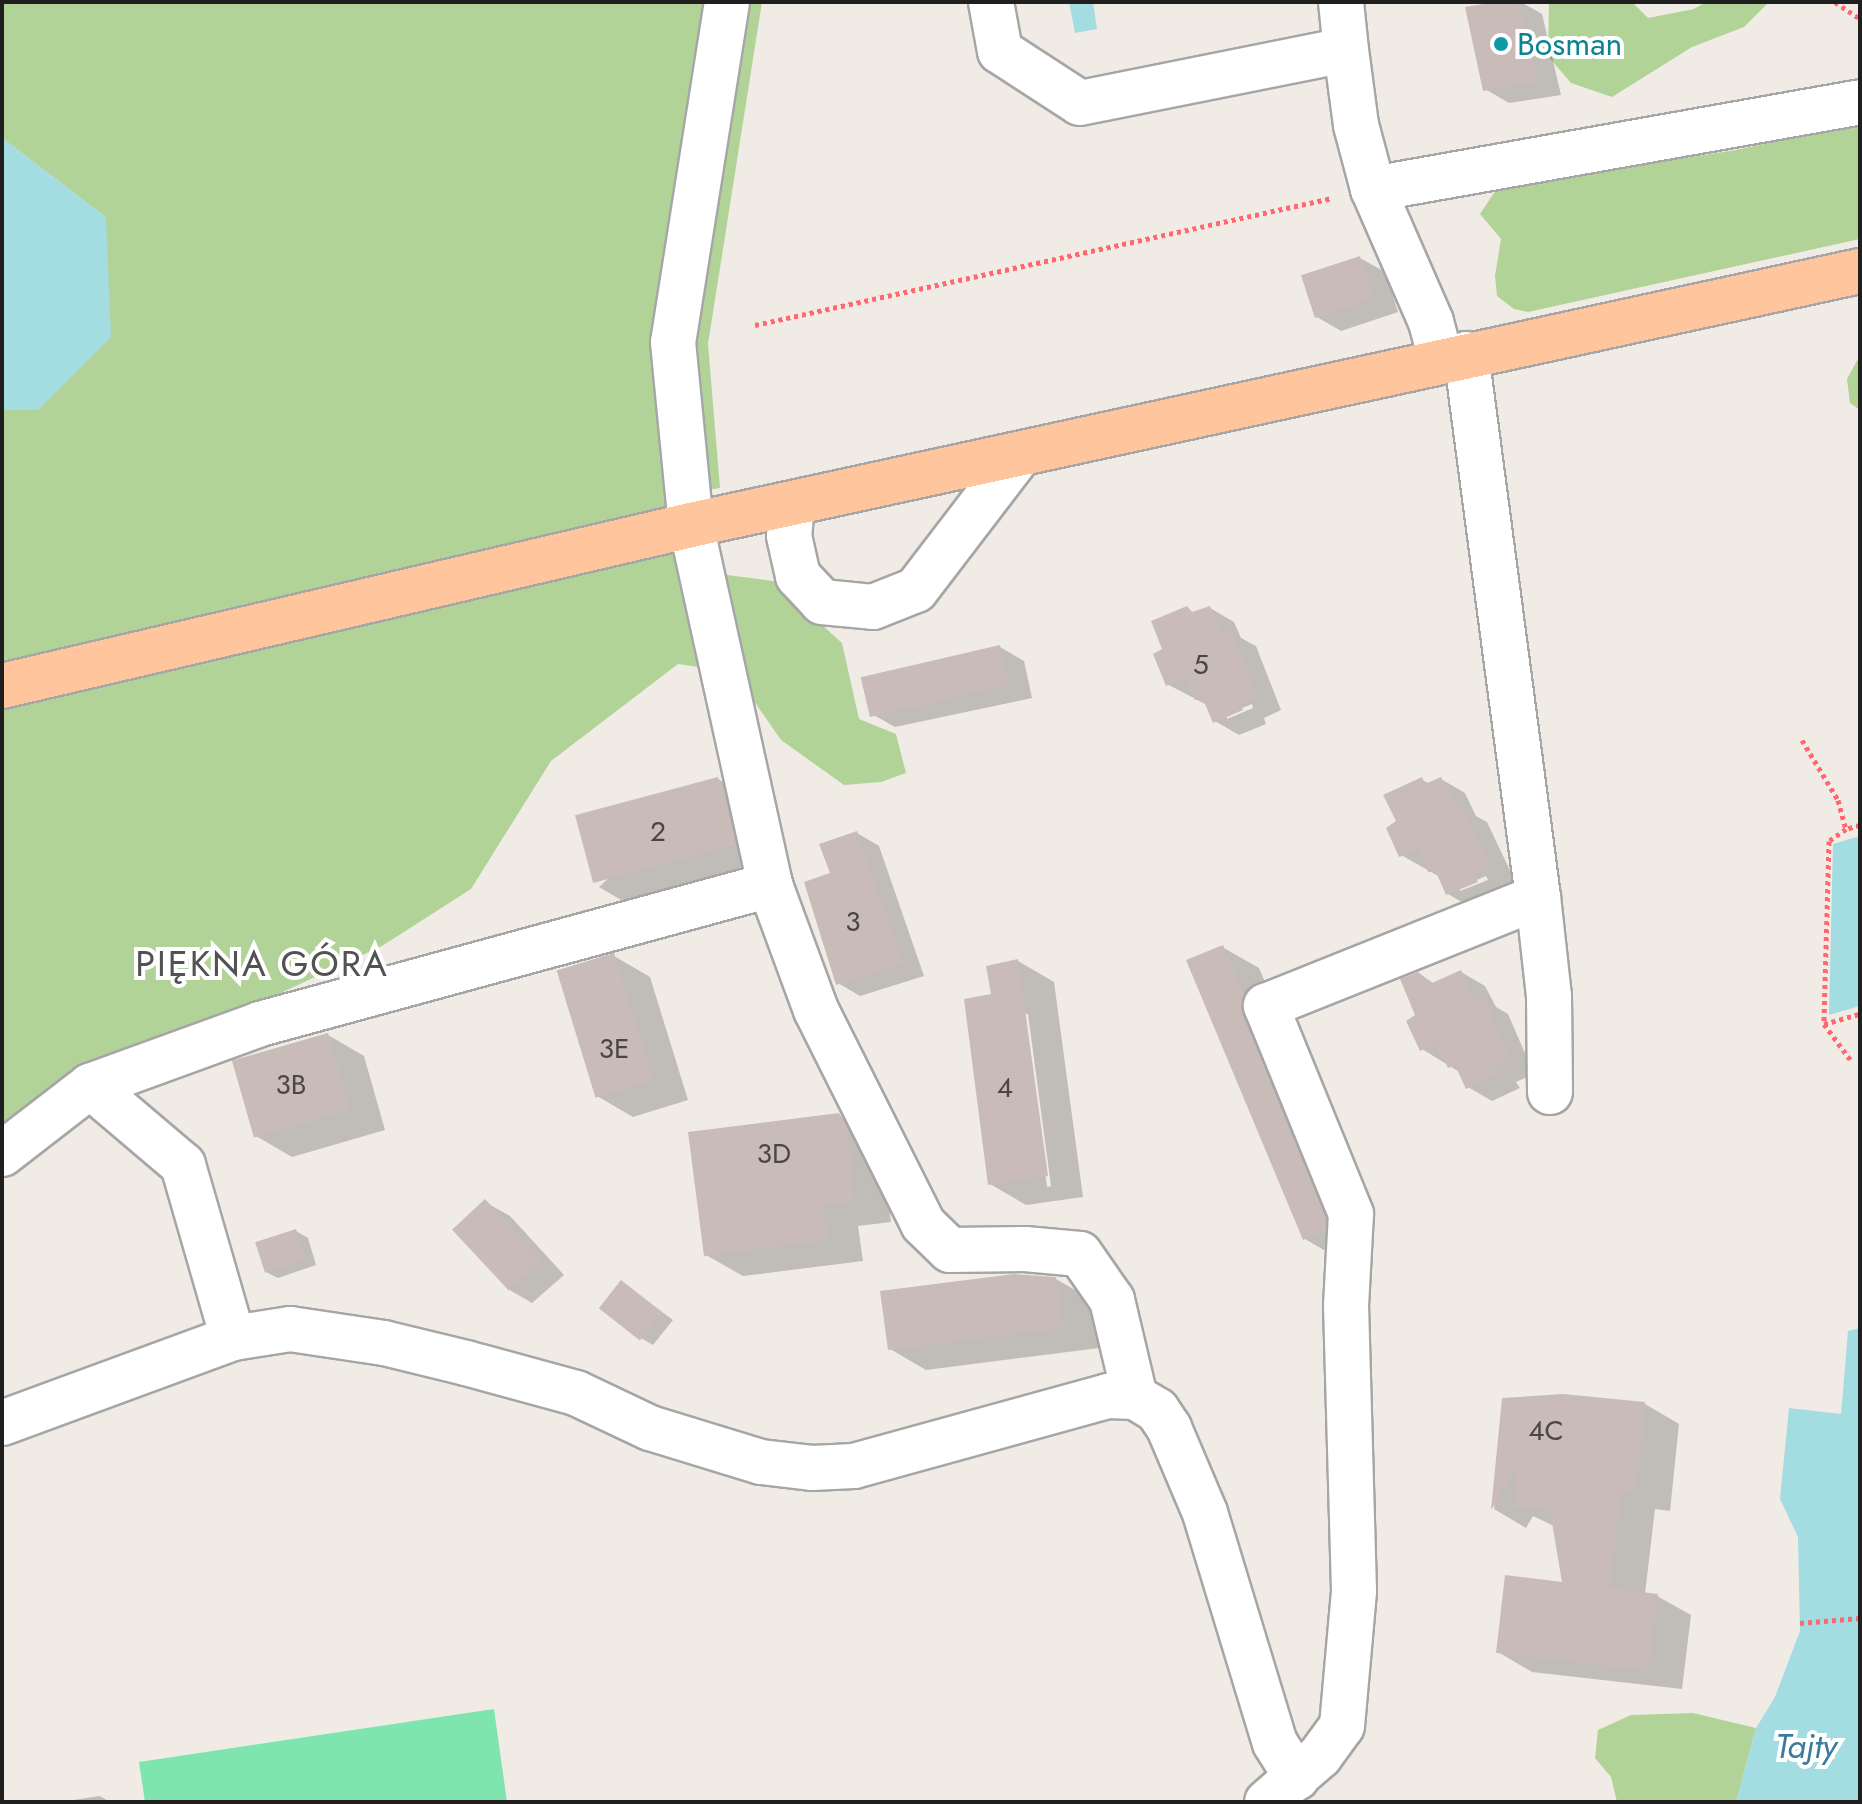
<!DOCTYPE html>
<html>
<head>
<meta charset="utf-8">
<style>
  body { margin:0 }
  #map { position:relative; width:1862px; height:1804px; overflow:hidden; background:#f1ebe5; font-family:Jost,sans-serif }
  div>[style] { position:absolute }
  .forest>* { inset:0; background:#b2d397 }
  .pitch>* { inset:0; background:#7ee5ae }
  .water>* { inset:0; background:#a3dce1 }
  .shadow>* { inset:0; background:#0003 }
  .building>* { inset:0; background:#c9bcb8; transform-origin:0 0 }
  .path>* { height:5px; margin-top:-2.5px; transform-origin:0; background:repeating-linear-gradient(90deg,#ff686f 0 4px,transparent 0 8px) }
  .roads { filter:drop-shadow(2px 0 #a6a6a6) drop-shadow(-2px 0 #a6a6a6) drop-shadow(0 2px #a6a6a6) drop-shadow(0 -2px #a6a6a6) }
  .minor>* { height:44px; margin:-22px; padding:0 22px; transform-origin:22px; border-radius:22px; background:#fff }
  .major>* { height:44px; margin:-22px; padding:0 22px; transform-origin:22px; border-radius:22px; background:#ffc59c }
  .dots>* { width:22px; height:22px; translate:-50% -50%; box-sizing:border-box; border:4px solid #fff; border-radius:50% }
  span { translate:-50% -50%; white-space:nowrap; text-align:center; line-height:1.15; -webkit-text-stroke:8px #fff; paint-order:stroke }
  .number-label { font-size:28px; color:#4a4645 }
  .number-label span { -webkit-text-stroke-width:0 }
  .culture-label { font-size:32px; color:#0d838f }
  .left { translate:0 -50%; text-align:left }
  .water-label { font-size:34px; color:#3d7b9d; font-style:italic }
  .quarter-label { font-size:36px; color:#525252; letter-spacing:2px }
  .frame { position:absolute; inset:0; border:4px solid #1f1f1f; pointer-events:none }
</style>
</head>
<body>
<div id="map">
  <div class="forest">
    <i style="clip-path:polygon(2px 2px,762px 2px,708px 344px,720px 488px,667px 496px,680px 569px,773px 581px,842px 643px,859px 719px,896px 734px,906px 773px,881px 782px,844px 785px,781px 740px,734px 672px,678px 664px,551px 761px,471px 889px,382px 946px,2px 1122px,2px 410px,38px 410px,106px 217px,2px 138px)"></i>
    <i style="clip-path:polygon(1549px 2px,1632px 2px,1648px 18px,1694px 9px,1706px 2px,1769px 2px,1744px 27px,1692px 47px,1612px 97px,1571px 83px,1548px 56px)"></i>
    <i style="clip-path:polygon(1860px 123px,1860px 239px,1528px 312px,1514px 309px,1497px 296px,1495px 276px,1501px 239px,1480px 214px,1498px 187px,1736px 150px)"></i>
    <i style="clip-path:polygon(1860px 355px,1860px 410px,1850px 403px,1847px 379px)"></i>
    <i style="clip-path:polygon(1693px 1713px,1756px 1728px,1736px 1802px,1617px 1802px,1611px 1777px,1595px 1758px,1598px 1730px,1631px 1715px)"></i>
  </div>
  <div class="pitch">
    <i style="clip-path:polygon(494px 1709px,507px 1802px,145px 1802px,139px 1762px)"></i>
  </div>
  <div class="water">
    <i style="clip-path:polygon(1069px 2px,1093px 2px,1097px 29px,1075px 33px)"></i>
    <i style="clip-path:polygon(2px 138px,106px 217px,111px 337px,38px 410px,2px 410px)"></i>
    <i style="clip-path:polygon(1860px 836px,1860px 1006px,1829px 1015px,1833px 844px)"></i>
    <i style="clip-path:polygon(1860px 1328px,1860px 1802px,1736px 1802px,1756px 1728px,1775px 1697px,1800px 1631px,1798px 1537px,1780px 1499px,1789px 1408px,1841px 1414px,1848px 1331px)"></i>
  </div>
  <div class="shadow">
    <i style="clip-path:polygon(1508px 2px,1521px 2px,1542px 14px,1561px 95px,1509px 103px,1485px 89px)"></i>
    <i style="clip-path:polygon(1360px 258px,1385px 272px,1398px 312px,1341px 331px,1317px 317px)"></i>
    <i style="clip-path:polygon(evenodd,1210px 608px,1234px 622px,1241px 638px,1256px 646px,1281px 710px,1264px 718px,1266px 724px,1239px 735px,1215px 721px,1207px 705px,1167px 684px,1165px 650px,1187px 609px,1195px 613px,1210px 608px,1252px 704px,1253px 708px,1227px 719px,1227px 714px,1252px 704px)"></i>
    <i style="clip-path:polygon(1000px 647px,1024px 661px,1032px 698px,895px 727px,870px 713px)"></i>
    <i style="clip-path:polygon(718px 779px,754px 800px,771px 866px,635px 908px,599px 887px)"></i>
    <i style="clip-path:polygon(evenodd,1441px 779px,1465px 793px,1476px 816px,1487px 822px,1515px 881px,1472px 908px,1448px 894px,1440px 877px,1401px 855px,1398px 822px,1422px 780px,1430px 784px,1441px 779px,1486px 876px,1488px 880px,1460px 891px,1460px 887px,1486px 876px)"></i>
    <i style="clip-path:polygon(857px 833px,879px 846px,924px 976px,860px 996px,838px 983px,832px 875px)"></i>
    <i style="clip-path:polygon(1222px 947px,1259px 968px,1280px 1017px,1341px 1260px,1305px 1239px)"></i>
    <i style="clip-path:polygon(614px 956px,650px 977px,688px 1100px,633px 1117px,597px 1096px)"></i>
    <i style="clip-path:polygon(evenodd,1018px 961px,1054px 982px,1083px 1197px,1026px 1205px,990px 1184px,993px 995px,1018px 961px,1024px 1014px,1028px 1014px,1051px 1186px,1047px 1187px,1024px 1014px)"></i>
    <i style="clip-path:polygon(1461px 972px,1485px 986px,1496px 1007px,1508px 1014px,1534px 1074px,1516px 1082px,1520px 1088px,1492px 1101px,1468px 1087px,1461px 1073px,1422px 1049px,1418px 974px,1435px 984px)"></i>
    <i style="clip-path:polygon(328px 1035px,364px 1056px,385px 1130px,292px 1157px,256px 1136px)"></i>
    <i style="clip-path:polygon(839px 1115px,876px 1136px,883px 1150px,891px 1222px,858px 1226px,863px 1261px,743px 1276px,706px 1255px)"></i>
    <i style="clip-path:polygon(485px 1202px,510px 1216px,564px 1275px,532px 1303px,508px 1289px)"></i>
    <i style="clip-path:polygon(296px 1231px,308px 1238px,316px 1265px,278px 1278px,266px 1272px)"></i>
    <i style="clip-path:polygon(1056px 1279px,1092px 1300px,1099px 1348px,926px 1370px,890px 1349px)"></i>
    <i style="clip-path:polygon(622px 1283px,673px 1320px,653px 1345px,641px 1338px)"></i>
    <i style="clip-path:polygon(1504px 1399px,1645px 1404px,1679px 1424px,1670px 1511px,1655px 1509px,1645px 1594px,1657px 1596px,1691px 1615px,1682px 1689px,1532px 1672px,1498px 1652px,1564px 1584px,1554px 1526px,1533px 1516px,1526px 1528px,1494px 1509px)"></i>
    <i style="clip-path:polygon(100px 1796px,110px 1802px,60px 1802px)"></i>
  </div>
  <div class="building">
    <i style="clip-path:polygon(1496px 2px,1519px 2px,1538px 82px,1483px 91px,1465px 7px)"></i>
    <i style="left:1360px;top:256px;width:45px;height:62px;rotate:72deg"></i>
    <i style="clip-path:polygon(1187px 606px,1192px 612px,1210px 606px,1222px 633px,1232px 630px,1257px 696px,1241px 704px,1243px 710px,1213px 723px,1203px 699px,1195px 700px,1185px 677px,1166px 686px,1153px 654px,1162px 649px,1151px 621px)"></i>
    <i style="left:1000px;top:645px;width:41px;height:143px;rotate:77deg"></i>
    <i style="left:718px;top:777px;width:70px;height:148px;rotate:75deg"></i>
    <i style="clip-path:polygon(1422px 777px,1425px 784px,1441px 777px,1457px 808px,1463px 806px,1491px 867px,1475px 875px,1478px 882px,1446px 895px,1436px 872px,1428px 872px,1419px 850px,1399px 857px,1386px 828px,1396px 821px,1383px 795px)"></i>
    <i style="clip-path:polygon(857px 831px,903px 963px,836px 985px,804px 882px,830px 873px,819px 844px)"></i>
    <i style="clip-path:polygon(1223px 945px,1244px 995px,1243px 1015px,1326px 1218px,1325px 1231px,1303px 1240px,1186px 960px)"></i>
    <i style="left:614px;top:953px;width:133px;height:60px;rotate:73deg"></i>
    <i style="clip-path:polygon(1018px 959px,1048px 1176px,988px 1185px,964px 999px,991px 994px,986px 966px)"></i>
    <i style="clip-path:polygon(1461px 970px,1476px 1001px,1484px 998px,1511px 1060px,1494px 1068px,1497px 1074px,1466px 1089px,1455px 1065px,1448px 1068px,1436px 1044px,1420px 1051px,1406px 1021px,1415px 1015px,1400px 979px,1418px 972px,1432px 983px)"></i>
    <i style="left:328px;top:1033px;width:80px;height:100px;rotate:74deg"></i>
    <i style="clip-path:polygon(839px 1113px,847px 1127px,855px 1202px,823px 1206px,828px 1240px,704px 1256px,688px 1132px)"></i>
    <i style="left:485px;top:1199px;width:83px;height:45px;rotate:47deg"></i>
    <i style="left:296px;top:1229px;width:32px;height:43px;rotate:72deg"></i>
    <i style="clip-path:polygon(1014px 1274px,1056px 1277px,1063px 1328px,888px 1350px,880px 1291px)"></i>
    <i style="left:621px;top:1280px;width:52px;height:36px;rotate:38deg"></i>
    <i style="clip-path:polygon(1563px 1394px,1645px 1402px,1636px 1493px,1621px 1491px,1610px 1588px,1658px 1594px,1648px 1671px,1496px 1653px,1505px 1575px,1562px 1582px,1550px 1511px,1513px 1507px,1518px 1465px,1491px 1510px,1502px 1398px)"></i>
  </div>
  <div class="path">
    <i style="left:1835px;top:2px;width:30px;rotate:34deg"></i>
    <i style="left:755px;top:325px;width:591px;rotate:-12.41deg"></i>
    <i style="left:1802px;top:740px;width:70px;rotate:59deg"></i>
    <i style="left:1838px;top:800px;width:30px;rotate:75deg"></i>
    <i style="left:1860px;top:825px;width:15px;rotate:164deg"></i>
    <i style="left:1846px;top:829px;width:21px;rotate:145deg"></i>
    <i style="left:1829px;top:841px;width:183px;rotate:91.6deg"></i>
    <i style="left:1824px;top:1024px;width:37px;rotate:-16deg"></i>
    <i style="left:1824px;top:1024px;width:47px;rotate:53.6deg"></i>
    <i style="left:1800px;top:1623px;width:60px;rotate:-4.8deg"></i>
  </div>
  <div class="roads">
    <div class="minor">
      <i style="left:727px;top:2px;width:344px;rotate:99deg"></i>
      <i style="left:673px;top:342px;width:184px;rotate:84.4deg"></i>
      <i style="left:691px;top:525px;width:369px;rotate:77.6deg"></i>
      <i style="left:770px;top:885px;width:133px;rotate:69.8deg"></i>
      <i style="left:816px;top:1010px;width:239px;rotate:63.4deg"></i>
      <i style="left:923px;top:1224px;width:37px;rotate:44deg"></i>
      <i style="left:950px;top:1250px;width:75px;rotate:-0.8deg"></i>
      <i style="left:1025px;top:1249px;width:55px;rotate:5.2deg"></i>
      <i style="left:1080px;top:1254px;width:56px;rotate:55.2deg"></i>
      <i style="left:1112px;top:1300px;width:100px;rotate:76.7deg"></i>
      <i style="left:991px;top:2px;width:50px;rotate:79.6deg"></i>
      <i style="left:1000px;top:51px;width:95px;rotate:33deg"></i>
      <i style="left:1080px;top:103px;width:271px;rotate:-11.3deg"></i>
      <i style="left:1346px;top:50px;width:76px;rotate:82.4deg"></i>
      <i style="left:1356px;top:125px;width:66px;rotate:75.1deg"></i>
      <i style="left:1373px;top:189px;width:145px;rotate:66.4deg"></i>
      <i style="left:1431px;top:322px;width:39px;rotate:75deg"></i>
      <i style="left:1341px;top:2px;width:48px;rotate:84.1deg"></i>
      <i style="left:1373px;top:189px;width:495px;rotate:-10.1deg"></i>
      <i style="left:1466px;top:354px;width:548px;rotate:82.45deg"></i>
      <i style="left:1538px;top:897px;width:100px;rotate:83.7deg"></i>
      <i style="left:1549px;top:996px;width:96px;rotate:89.4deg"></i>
      <i style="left:792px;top:504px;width:32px;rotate:95deg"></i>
      <i style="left:789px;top:536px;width:41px;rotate:77.3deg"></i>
      <i style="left:798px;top:576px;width:35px;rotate:47deg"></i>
      <i style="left:822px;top:602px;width:51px;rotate:5.6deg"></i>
      <i style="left:873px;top:607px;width:46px;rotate:-21.6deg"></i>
      <i style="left:916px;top:590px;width:171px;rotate:-52.6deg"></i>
      <i style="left:90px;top:1086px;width:122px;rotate:40.3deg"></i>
      <i style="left:183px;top:1165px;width:180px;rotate:73.9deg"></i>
      <i style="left:2px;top:1154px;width:111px;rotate:-37.7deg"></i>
      <i style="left:90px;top:1086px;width:181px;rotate:-20deg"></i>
      <i style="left:260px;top:1024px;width:529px;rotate:-15.25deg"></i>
      <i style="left:2px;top:1423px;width:246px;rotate:-20.2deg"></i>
      <i style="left:233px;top:1338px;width:58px;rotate:-9deg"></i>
      <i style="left:290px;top:1329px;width:95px;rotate:8.5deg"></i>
      <i style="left:384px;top:1343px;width:84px;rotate:13.7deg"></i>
      <i style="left:466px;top:1363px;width:114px;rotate:15.3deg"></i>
      <i style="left:576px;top:1393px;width:82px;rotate:25.3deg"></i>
      <i style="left:650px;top:1428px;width:116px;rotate:17deg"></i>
      <i style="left:761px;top:1462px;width:51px;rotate:6.7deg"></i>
      <i style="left:812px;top:1468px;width:42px;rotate:-2.7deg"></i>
      <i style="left:854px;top:1466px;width:263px;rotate:-15.4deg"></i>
      <i style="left:1108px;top:1396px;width:27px;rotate:2deg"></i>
      <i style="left:1135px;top:1397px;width:26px;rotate:31deg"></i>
      <i style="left:1157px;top:1410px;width:22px;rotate:56deg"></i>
      <i style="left:1169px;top:1428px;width:92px;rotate:67deg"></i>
      <i style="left:1205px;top:1513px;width:240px;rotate:73.1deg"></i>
      <i style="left:1275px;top:1743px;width:41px;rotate:57.8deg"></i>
      <i style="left:1267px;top:1802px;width:70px;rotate:-41deg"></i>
      <i style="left:1320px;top:1756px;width:37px;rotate:-54deg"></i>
      <i style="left:1342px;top:1726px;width:136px;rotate:-84.9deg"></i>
      <i style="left:1354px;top:1591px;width:285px;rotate:-91.6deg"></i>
      <i style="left:1346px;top:1306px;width:92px;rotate:-86.9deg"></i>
      <i style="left:1351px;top:1214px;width:225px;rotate:-112.2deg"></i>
      <i style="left:1266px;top:1006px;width:293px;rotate:-21.8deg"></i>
    </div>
    <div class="major">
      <i style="left:2px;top:686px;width:708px;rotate:-13.15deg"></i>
      <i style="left:691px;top:525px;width:1196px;rotate:-12.26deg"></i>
    </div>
  </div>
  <div class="dots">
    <i style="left:1501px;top:44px;background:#0f9aa8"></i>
  </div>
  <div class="number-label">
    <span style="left:1201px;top:665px">5</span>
    <span style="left:658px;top:832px">2</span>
    <span style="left:853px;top:922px">3</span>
    <span style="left:614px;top:1049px">3E</span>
    <span style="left:291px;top:1085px">3B</span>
    <span style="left:1005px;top:1088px">4</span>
    <span style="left:774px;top:1154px">3D</span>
    <span style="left:1546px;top:1431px">4C</span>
  </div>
  <div class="culture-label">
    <span class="left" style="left:1517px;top:44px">Bosman</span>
  </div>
  <div class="water-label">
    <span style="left:1806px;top:1747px">Tajty</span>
  </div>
  <div class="quarter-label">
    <span style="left:262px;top:964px">PIĘKNA GÓRA</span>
  </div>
  <div class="frame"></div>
</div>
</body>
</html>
